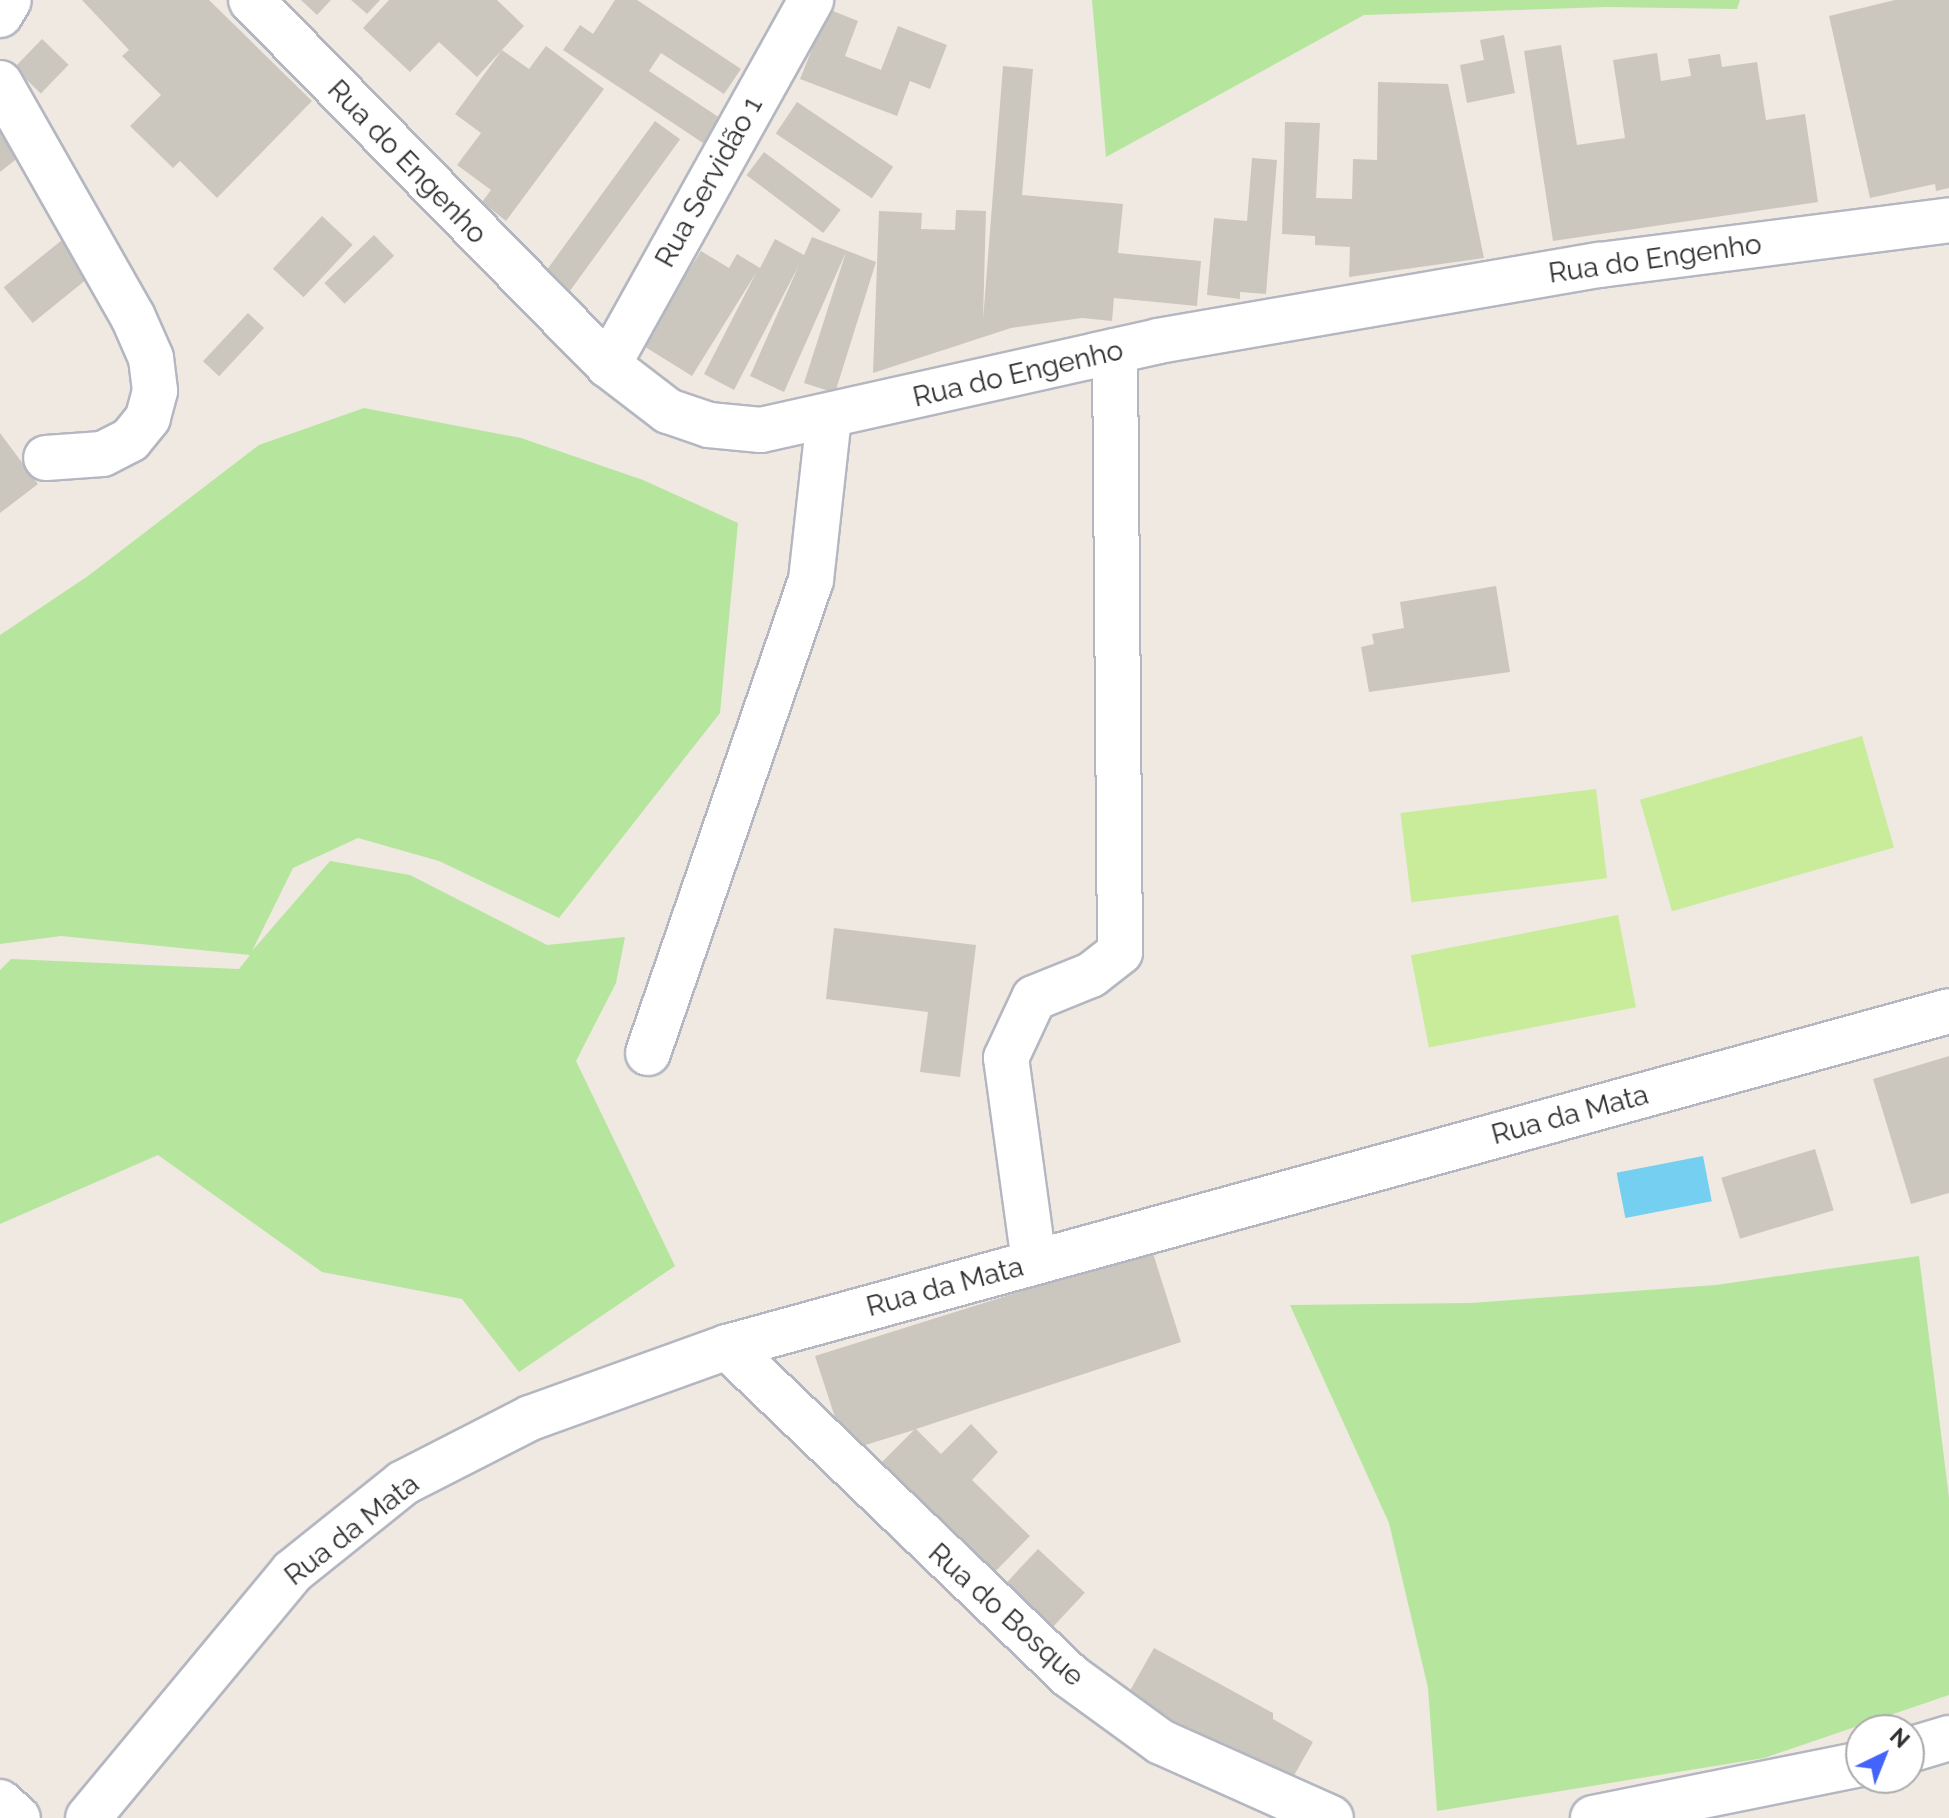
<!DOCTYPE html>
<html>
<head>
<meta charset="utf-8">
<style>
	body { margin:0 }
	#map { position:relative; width:1949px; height:1818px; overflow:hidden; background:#efe9e1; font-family:Raleway,sans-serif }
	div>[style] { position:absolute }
	.green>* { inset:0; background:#b6e59e }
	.pitch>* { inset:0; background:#c9ec9a; transform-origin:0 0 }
	.water>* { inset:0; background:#75cff0; transform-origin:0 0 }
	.building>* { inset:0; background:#cbc7bf; transform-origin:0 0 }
	.roads { filter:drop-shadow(2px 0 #b4b7c1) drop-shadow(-2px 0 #b4b7c1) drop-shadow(0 2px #b4b7c1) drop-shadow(0 -2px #b4b7c1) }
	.minor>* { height:44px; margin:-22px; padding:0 22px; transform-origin:22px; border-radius:22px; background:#fff }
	span { translate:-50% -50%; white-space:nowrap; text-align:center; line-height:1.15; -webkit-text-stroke:6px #fff; paint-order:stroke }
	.street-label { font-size:28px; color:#2e2e2e }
	.north { position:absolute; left:1845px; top:1714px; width:80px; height:80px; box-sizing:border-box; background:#fff; border:2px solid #ababab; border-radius:50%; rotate:43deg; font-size:22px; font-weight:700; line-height:32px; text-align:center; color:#2e2e2e }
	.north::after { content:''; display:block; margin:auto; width:28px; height:36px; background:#4264fb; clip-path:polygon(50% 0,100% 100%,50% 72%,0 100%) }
</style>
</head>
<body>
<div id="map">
	<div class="green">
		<div style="clip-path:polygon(1092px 0,1740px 0,1737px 9px,1607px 7px,1364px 15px,1106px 157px)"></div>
		<div style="clip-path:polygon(364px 408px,521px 438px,643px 480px,738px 523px,720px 713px,559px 918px,439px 861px,358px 838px,293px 868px,252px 951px,330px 861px,410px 875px,547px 945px,625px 937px,616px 983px,576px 1061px,675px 1266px,519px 1372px,462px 1299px,322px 1272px,158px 1155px,0 1224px,0 970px,11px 959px,239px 969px,250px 955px,61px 936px,0 944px,0 635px,88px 576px,259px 445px)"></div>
		<div style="clip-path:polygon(1919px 1256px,1949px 1498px,1949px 1695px,1764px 1758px,1437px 1811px,1428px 1688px,1389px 1523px,1290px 1305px,1471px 1303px,1716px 1285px)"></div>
	</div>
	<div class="pitch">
		<div style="left:1862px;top:736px;width:116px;height:231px;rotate:74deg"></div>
		<div style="left:1596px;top:789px;width:90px;height:197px;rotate:83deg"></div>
		<div style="left:1618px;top:915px;width:94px;height:211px;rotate:79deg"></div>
	</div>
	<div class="water">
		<div style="left:1703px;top:1156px;width:46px;height:88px;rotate:79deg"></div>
	</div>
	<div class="building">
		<div style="clip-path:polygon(82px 0,209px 0,312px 101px,217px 198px,180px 161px,173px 168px,130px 126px,161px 95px,122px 56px,129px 50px)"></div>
		<div style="clip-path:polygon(301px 0,331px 0,317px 15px)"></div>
		<div style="clip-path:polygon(351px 0,380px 0,367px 14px)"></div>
		<div style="clip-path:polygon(389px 0,497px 0,524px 26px,477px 77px,439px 42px,410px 72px,363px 28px)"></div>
		<div style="clip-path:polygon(615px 0,637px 0,741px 69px,724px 94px,661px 53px,649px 71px,723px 120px,706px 145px,563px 50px,580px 25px,593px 34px)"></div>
		<div style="clip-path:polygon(1895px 0,1949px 0,1949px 188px,1936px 191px,1935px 184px,1870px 198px,1829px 16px)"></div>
		<div style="clip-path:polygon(828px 9px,858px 21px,845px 56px,881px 70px,898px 26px,947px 45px,930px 89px,910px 81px,897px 116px,800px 79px)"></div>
		<div style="clip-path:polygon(1504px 35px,1515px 93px,1467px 103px,1460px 65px,1484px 60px,1480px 40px)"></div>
		<div style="left:42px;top:39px;width:37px;height:40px;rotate:44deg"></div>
		<div style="clip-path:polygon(1561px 45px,1577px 145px,1625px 138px,1613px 60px,1657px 53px,1661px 81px,1691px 76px,1688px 59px,1720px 54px,1722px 67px,1757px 62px,1766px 120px,1805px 114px,1818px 202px,1553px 241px,1524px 51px)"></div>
		<div style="clip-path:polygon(546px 46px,604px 89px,506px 221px,482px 202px,491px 190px,457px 165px,481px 133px,455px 114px,502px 50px,529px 69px)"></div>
		<div style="clip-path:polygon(1003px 66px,1033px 69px,1022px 195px,1123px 204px,1118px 253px,1201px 261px,1197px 306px,1114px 298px,1112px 321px,1082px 318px,1011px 328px,873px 373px,879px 211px,922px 213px,921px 229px,955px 230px,956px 210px,986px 211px,983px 320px)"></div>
		<div style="clip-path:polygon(1378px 82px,1448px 84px,1484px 258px,1349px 277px,1350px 247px,1315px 245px,1315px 236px,1282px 234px,1285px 122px,1320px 123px,1316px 198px,1352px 199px,1353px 159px,1377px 160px)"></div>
		<div style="left:797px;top:102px;width:116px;height:38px;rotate:34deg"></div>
		<div style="clip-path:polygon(0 112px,29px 149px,0 172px)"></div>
		<div style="left:655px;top:121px;width:31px;height:189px;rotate:36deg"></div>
		<div style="left:764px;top:152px;width:96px;height:29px;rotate:37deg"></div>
		<div style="clip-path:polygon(1252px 158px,1277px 160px,1266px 294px,1240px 292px,1240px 299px,1207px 295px,1214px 218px,1247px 221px)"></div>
		<div style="left:322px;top:216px;width:42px;height:72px;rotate:43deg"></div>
		<div style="left:374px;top:235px;width:29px;height:69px;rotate:46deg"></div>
		<div style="clip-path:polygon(812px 237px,876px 262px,835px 393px,804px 383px,846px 252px,784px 392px,750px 376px,799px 265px,734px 390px,704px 374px,756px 273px,692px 376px,642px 345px,701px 251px,729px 268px,737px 254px,760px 268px,775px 239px,804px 255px)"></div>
		<div style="left:62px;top:240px;width:46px;height:75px;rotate:51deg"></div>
		<div style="left:248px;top:313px;width:22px;height:66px;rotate:43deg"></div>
		<div style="clip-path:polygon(0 433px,38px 484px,0 513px)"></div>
		<div style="clip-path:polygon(1496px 586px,1510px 672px,1369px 692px,1361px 647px,1374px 644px,1372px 634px,1404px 628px,1400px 602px)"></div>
		<div style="clip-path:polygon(834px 928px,976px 945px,960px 1077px,920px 1072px,928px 1012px,826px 999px)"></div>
		<div style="clip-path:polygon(1949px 1056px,1949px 1193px,1911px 1204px,1873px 1079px)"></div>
		<div style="left:1815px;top:1149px;width:64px;height:98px;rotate:73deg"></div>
		<div style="clip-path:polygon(1152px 1250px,1181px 1342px,916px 1429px,941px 1454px,971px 1424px,998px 1452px,972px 1480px,1030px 1536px,985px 1582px,873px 1471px,914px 1430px,846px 1451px,815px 1356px)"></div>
		<div style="left:1038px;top:1549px;width:64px;height:54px;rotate:43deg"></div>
		<div style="clip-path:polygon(1154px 1648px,1273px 1713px,1273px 1719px,1313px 1742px,1288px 1786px,1127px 1696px)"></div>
	</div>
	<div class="roads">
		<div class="minor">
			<div style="left:251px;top:0;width:511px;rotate:45.63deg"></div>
			<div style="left:608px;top:365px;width:76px;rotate:37.5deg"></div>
			<div style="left:668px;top:411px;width:43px;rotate:18.9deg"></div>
			<div style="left:709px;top:425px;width:52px;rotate:5.5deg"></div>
			<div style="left:761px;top:430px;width:407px;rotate:-12.6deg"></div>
			<div style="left:1158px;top:341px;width:448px;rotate:-9.8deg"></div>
			<div style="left:1600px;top:265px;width:352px;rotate:-7.3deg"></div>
			<div style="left:0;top:15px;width:17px;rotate:-59deg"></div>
			<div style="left:0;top:83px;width:269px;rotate:60.4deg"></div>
			<div style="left:133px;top:317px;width:45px;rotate:66.3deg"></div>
			<div style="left:151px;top:358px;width:33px;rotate:83deg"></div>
			<div style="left:155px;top:391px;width:28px;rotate:105deg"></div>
			<div style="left:148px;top:418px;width:28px;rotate:129deg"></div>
			<div style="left:130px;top:440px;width:31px;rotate:153deg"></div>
			<div style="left:102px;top:454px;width:56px;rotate:175.9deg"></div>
			<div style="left:608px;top:365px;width:418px;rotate:-60.9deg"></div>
			<div style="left:648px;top:1053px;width:500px;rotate:-70.99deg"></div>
			<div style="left:811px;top:580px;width:163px;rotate:-83.7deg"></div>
			<div style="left:1034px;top:1262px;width:206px;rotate:-97.8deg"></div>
			<div style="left:1006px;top:1058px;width:66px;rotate:-65deg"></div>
			<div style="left:1034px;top:998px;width:61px;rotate:-22deg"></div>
			<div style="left:1091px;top:975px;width:37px;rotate:-38deg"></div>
			<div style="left:1120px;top:952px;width:601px;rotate:-90.48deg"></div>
			<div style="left:727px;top:1347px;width:475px;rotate:43.8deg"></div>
			<div style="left:1070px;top:1676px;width:112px;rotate:36deg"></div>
			<div style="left:1161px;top:1742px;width:186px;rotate:24.1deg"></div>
			<div style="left:1909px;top:1750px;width:42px;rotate:-16.7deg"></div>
			<div style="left:0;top:1802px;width:24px;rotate:42deg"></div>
			<div style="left:88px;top:1818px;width:320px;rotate:-50.3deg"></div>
			<div style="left:292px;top:1572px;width:142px;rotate:-38.7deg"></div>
			<div style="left:403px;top:1483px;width:143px;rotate:-27.1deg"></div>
			<div style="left:530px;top:1418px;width:209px;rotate:-19.8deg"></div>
			<div style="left:727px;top:1347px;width:1267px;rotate:-15.37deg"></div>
			<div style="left:1593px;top:1818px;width:273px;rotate:-11.4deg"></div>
		</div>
	</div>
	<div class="street-label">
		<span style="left:407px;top:162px;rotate:46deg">Rua do Engenho</span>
		<span style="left:709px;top:182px;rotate:-61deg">Rua Servidão 1</span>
		<span style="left:1655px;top:259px;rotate:-8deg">Rua do Engenho</span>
		<span style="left:1018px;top:374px;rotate:-13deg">Rua do Engenho</span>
		<span style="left:1570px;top:1115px;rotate:-15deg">Rua da Mata</span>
		<span style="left:945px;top:1287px;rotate:-15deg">Rua da Mata</span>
		<span style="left:352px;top:1530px;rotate:-38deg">Rua da Mata</span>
		<span style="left:1006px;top:1615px;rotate:42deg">Rua do Bosque</span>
	</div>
	<div class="north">N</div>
</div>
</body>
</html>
